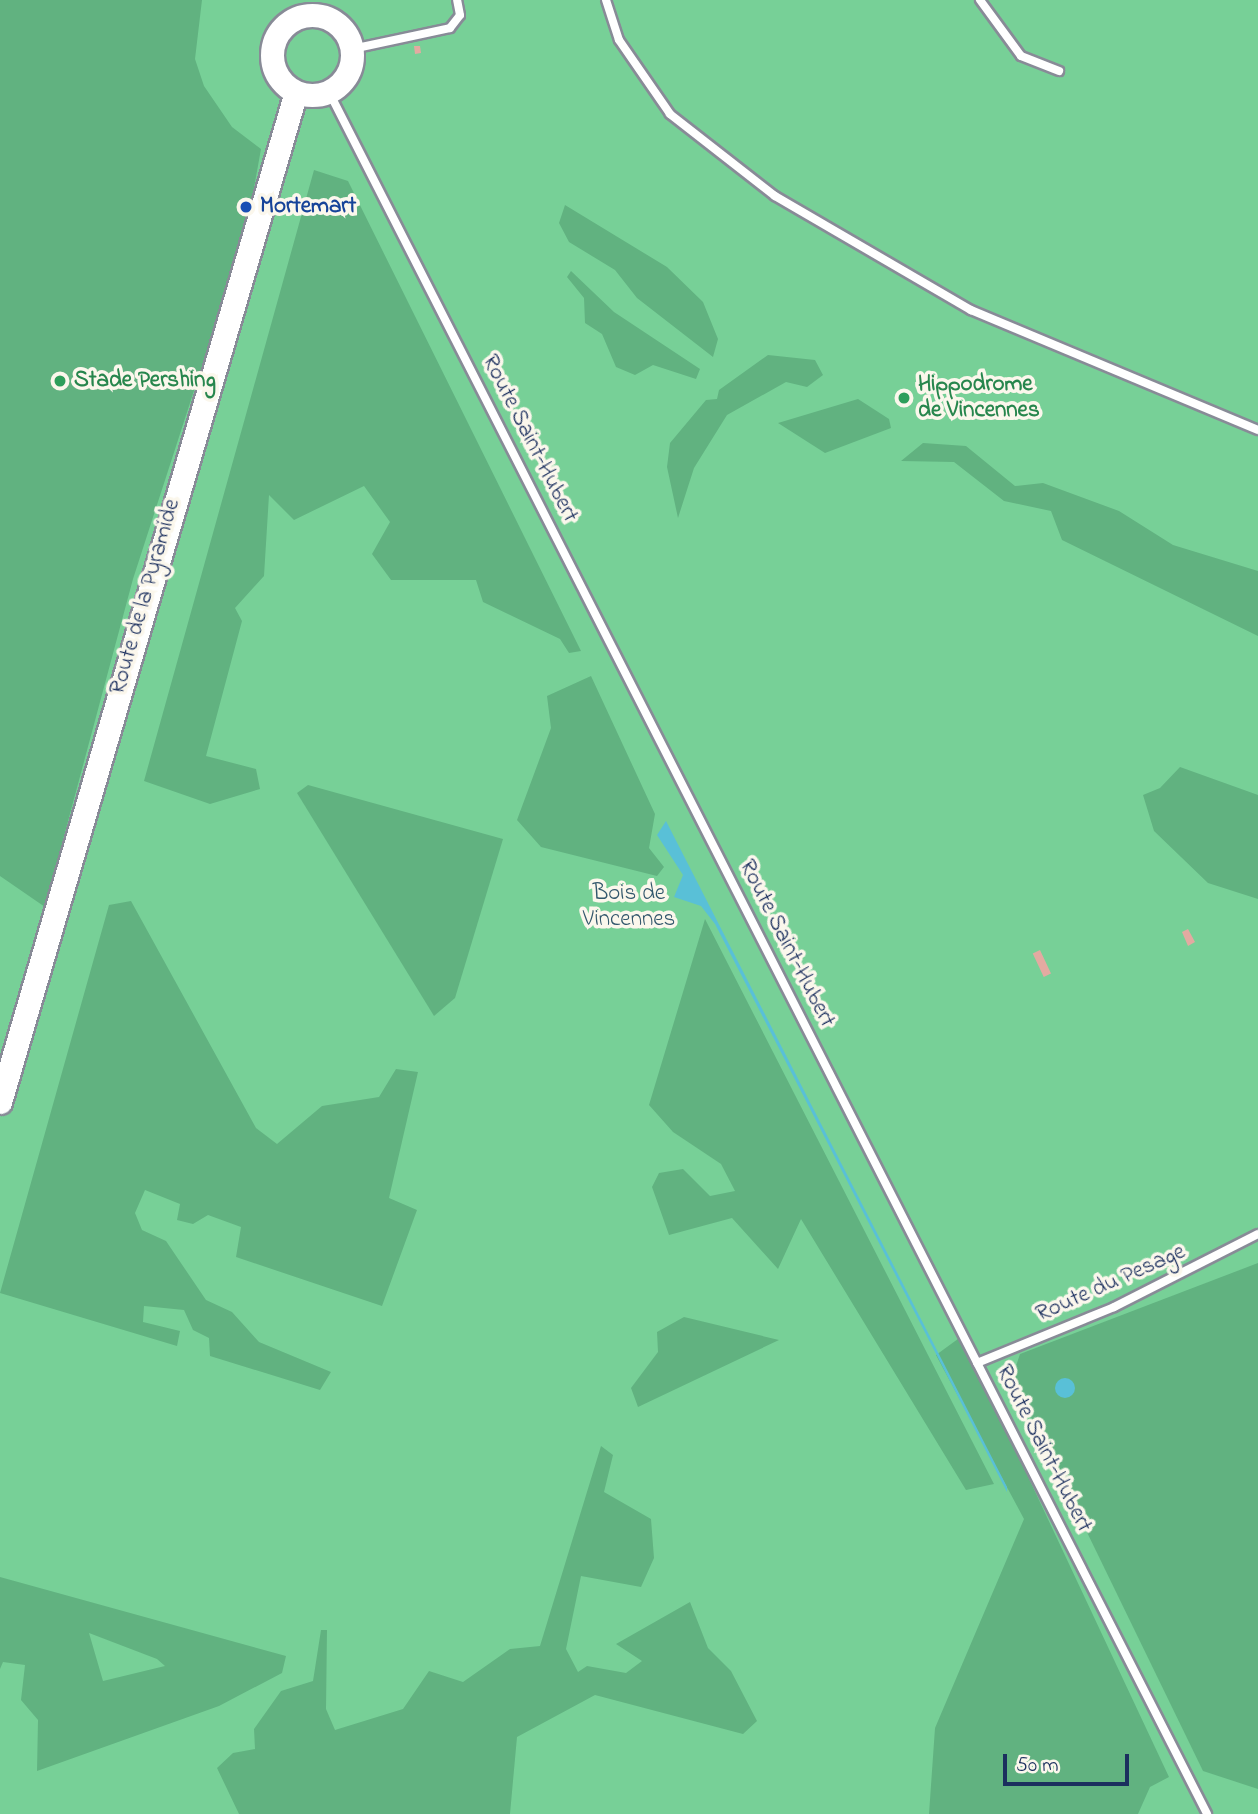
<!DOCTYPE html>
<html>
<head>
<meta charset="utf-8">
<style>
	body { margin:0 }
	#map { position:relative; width:1258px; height:1814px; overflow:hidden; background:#f6e7d0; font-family:"Indie Flower",sans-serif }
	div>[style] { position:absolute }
	.green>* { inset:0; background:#77d097; transform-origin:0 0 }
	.forest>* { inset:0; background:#61b280 }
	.water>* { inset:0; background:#59c0d7 }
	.round { border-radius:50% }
	.building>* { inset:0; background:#e3aaa1; transform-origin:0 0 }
	.roads { filter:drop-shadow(2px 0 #888b97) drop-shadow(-2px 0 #888b97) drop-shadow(0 2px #888b97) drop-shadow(0 -2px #888b97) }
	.lane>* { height:8px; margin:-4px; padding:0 4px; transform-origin:4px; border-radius:4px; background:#fff }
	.secondary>* { height:23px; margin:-11.5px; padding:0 11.5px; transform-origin:11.5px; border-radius:11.5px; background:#fff }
	.secondary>.ring { margin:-11.5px; padding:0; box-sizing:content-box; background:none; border:23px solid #fff; border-radius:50% }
	.dots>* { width:19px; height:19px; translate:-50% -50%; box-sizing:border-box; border:4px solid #fbf7ec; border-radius:50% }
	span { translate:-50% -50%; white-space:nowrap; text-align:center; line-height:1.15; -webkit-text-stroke:7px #fbf7ec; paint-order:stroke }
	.transit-label { font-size:23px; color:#164399; font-weight:700 }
	.left { translate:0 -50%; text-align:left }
	.leisure-label { font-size:23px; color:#27864d; font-weight:700 }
	.street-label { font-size:23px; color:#1b2f5e }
	.park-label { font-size:23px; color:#32576c }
	.scale { position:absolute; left:1003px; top:1754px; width:126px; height:32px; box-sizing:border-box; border:4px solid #1b2f5e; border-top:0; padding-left:9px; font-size:21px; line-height:24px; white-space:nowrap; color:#1b2f5e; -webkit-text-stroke:5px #fbf7ec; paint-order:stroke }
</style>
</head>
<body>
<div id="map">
	<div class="green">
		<div style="left:0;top:0;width:1258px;height:1814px"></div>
	</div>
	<div class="forest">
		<div style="clip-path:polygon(0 0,202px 0,195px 59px,204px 86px,232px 127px,261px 149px,247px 227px,133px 579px,45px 907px,0 876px)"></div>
		<div style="clip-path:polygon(314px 170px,348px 181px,581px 651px,569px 653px,560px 639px,483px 602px,476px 580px,391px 580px,372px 554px,390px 522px,364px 486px,294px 520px,269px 495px,264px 576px,235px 608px,242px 621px,206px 756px,256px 769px,260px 789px,210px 804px,144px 781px)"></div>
		<div style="clip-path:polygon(565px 205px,667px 267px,703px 302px,718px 339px,713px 357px,637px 298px,615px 270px,569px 242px,559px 223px)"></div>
		<div style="clip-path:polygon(571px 271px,614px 312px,700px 369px,696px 379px,653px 365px,635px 375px,616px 367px,602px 334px,585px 323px,584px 298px,567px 277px)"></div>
		<div style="clip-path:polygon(768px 355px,815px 360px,823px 375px,807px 387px,786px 382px,727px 415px,694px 468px,678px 518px,667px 467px,670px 443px,706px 400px,717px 399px,719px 390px)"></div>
		<div style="clip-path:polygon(858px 399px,889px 419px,891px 428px,825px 453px,778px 423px)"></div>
		<div style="clip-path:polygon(923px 443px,966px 446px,1015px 486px,1043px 483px,1119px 511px,1173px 545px,1258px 571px,1258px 636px,1062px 540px,1051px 511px,1004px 501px,954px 462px,901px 461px)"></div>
		<div style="clip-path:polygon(591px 676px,655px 814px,649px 848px,664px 867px,657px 876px,541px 847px,517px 820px,551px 728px,547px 696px)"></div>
		<div style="clip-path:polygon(1180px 767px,1258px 795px,1258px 899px,1208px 883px,1154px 831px,1143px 795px,1160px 788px)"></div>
		<div style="clip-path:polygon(308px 785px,503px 839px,455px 998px,434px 1016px,297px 793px)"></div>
		<div style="clip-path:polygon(131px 901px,256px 1128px,277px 1144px,322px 1106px,379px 1097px,396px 1069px,418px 1072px,389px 1198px,417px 1210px,382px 1306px,236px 1257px,241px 1227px,208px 1215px,193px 1224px,177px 1220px,180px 1204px,145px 1190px,135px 1213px,142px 1230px,166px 1241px,206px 1300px,232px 1312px,259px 1342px,331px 1372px,320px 1390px,210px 1356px,209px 1338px,193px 1330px,184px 1310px,144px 1306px,143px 1322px,180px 1331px,177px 1346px,0 1293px,109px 905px)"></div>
		<div style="clip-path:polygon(705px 919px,994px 1484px,966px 1490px,801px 1219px,778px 1269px,732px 1218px,669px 1235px,652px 1187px,659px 1173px,683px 1169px,710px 1196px,735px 1191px,721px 1164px,673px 1132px,649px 1105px)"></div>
		<div style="clip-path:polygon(1258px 1263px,1258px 1789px,1203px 1771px,1012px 1378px,1020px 1354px)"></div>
		<div style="clip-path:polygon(684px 1317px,779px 1340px,638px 1407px,631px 1388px,658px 1352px,657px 1332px)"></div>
		<div style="clip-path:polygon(962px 1336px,1169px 1777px,1150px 1787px,1138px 1814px,929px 1814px,935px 1728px,1024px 1519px,936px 1355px)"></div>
		<div style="clip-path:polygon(601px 1446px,613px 1455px,604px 1492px,651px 1519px,654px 1558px,641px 1587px,581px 1576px,566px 1649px,578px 1672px,587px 1666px,626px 1673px,642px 1661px,616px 1644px,690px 1602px,708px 1648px,731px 1671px,757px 1721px,743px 1734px,595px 1695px,517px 1737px,510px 1814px,239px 1814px,217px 1768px,233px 1753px,255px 1749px,254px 1729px,281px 1691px,313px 1681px,321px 1630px,327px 1630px,326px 1709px,335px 1730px,403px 1709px,429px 1671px,463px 1682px,510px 1649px,540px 1646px)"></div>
		<div style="clip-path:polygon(evenodd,0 1577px,286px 1656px,282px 1673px,219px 1706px,37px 1771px,38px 1720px,21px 1700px,25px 1665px,3px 1662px,0 1669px,0 1577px,89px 1633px,157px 1659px,165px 1666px,103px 1681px,89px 1633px)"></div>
	</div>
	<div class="water">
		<div style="clip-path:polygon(666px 821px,1007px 1487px,1007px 1492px,715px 924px,701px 906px,674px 897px,683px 875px,657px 835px)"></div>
		<div class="round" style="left:1055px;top:1378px;width:20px;height:20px"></div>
	</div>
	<div class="building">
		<div style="clip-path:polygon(414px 46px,420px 46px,421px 53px,415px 54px)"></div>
		<div style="clip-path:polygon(1188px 929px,1195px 942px,1188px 946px,1182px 932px)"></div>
		<div style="left:1040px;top:950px;width:26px;height:8px;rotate:65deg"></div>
	</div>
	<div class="roads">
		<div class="lane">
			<div style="left:606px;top:0;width:42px;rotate:72deg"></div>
			<div style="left:619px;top:40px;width:90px;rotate:55.4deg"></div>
			<div style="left:670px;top:114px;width:133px;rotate:38deg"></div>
			<div style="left:775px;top:196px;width:227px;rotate:30.2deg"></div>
			<div style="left:971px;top:310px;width:311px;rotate:22.7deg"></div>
			<div style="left:980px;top:0;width:69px;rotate:53.8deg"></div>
			<div style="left:1021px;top:56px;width:41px;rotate:21.5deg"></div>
			<div style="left:352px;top:49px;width:100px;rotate:-12.1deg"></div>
			<div style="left:450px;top:28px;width:16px;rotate:-52deg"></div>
			<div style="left:460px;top:15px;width:15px;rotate:-101deg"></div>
			<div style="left:329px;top:92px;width:1933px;rotate:62.98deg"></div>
			<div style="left:977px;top:1363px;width:148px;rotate:-22.2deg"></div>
			<div style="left:1114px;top:1307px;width:161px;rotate:-26.9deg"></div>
		</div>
		<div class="secondary">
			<div class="ring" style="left:272px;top:15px;width:57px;height:57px"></div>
			<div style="left:0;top:1102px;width:1052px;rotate:-73.67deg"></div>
		</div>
	</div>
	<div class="dots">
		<div style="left:246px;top:207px;background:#1a4fb4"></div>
		<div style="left:60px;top:381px;background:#2e9e5b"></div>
		<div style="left:904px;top:398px;background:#2e9e5b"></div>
	</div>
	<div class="transit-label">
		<span class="left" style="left:260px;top:207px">Mortemart</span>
	</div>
	<div class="leisure-label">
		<span class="left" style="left:74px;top:381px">Stade Pershing</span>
		<span class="left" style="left:918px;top:398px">Hippodrome<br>de Vincennes</span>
	</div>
	<div class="street-label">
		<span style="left:529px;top:439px;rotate:63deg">Route Saint-Hubert</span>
		<span style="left:146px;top:597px;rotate:-74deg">Route de la Pyramide</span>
		<span style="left:786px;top:944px;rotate:63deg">Route Saint-Hubert</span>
		<span style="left:1111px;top:1284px;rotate:-24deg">Route du Pesage</span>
		<span style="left:1043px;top:1449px;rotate:63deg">Route Saint-Hubert</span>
	</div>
	<div class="park-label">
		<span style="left:629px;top:907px">Bois de<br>Vincennes</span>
	</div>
	<div class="scale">50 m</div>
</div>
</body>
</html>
